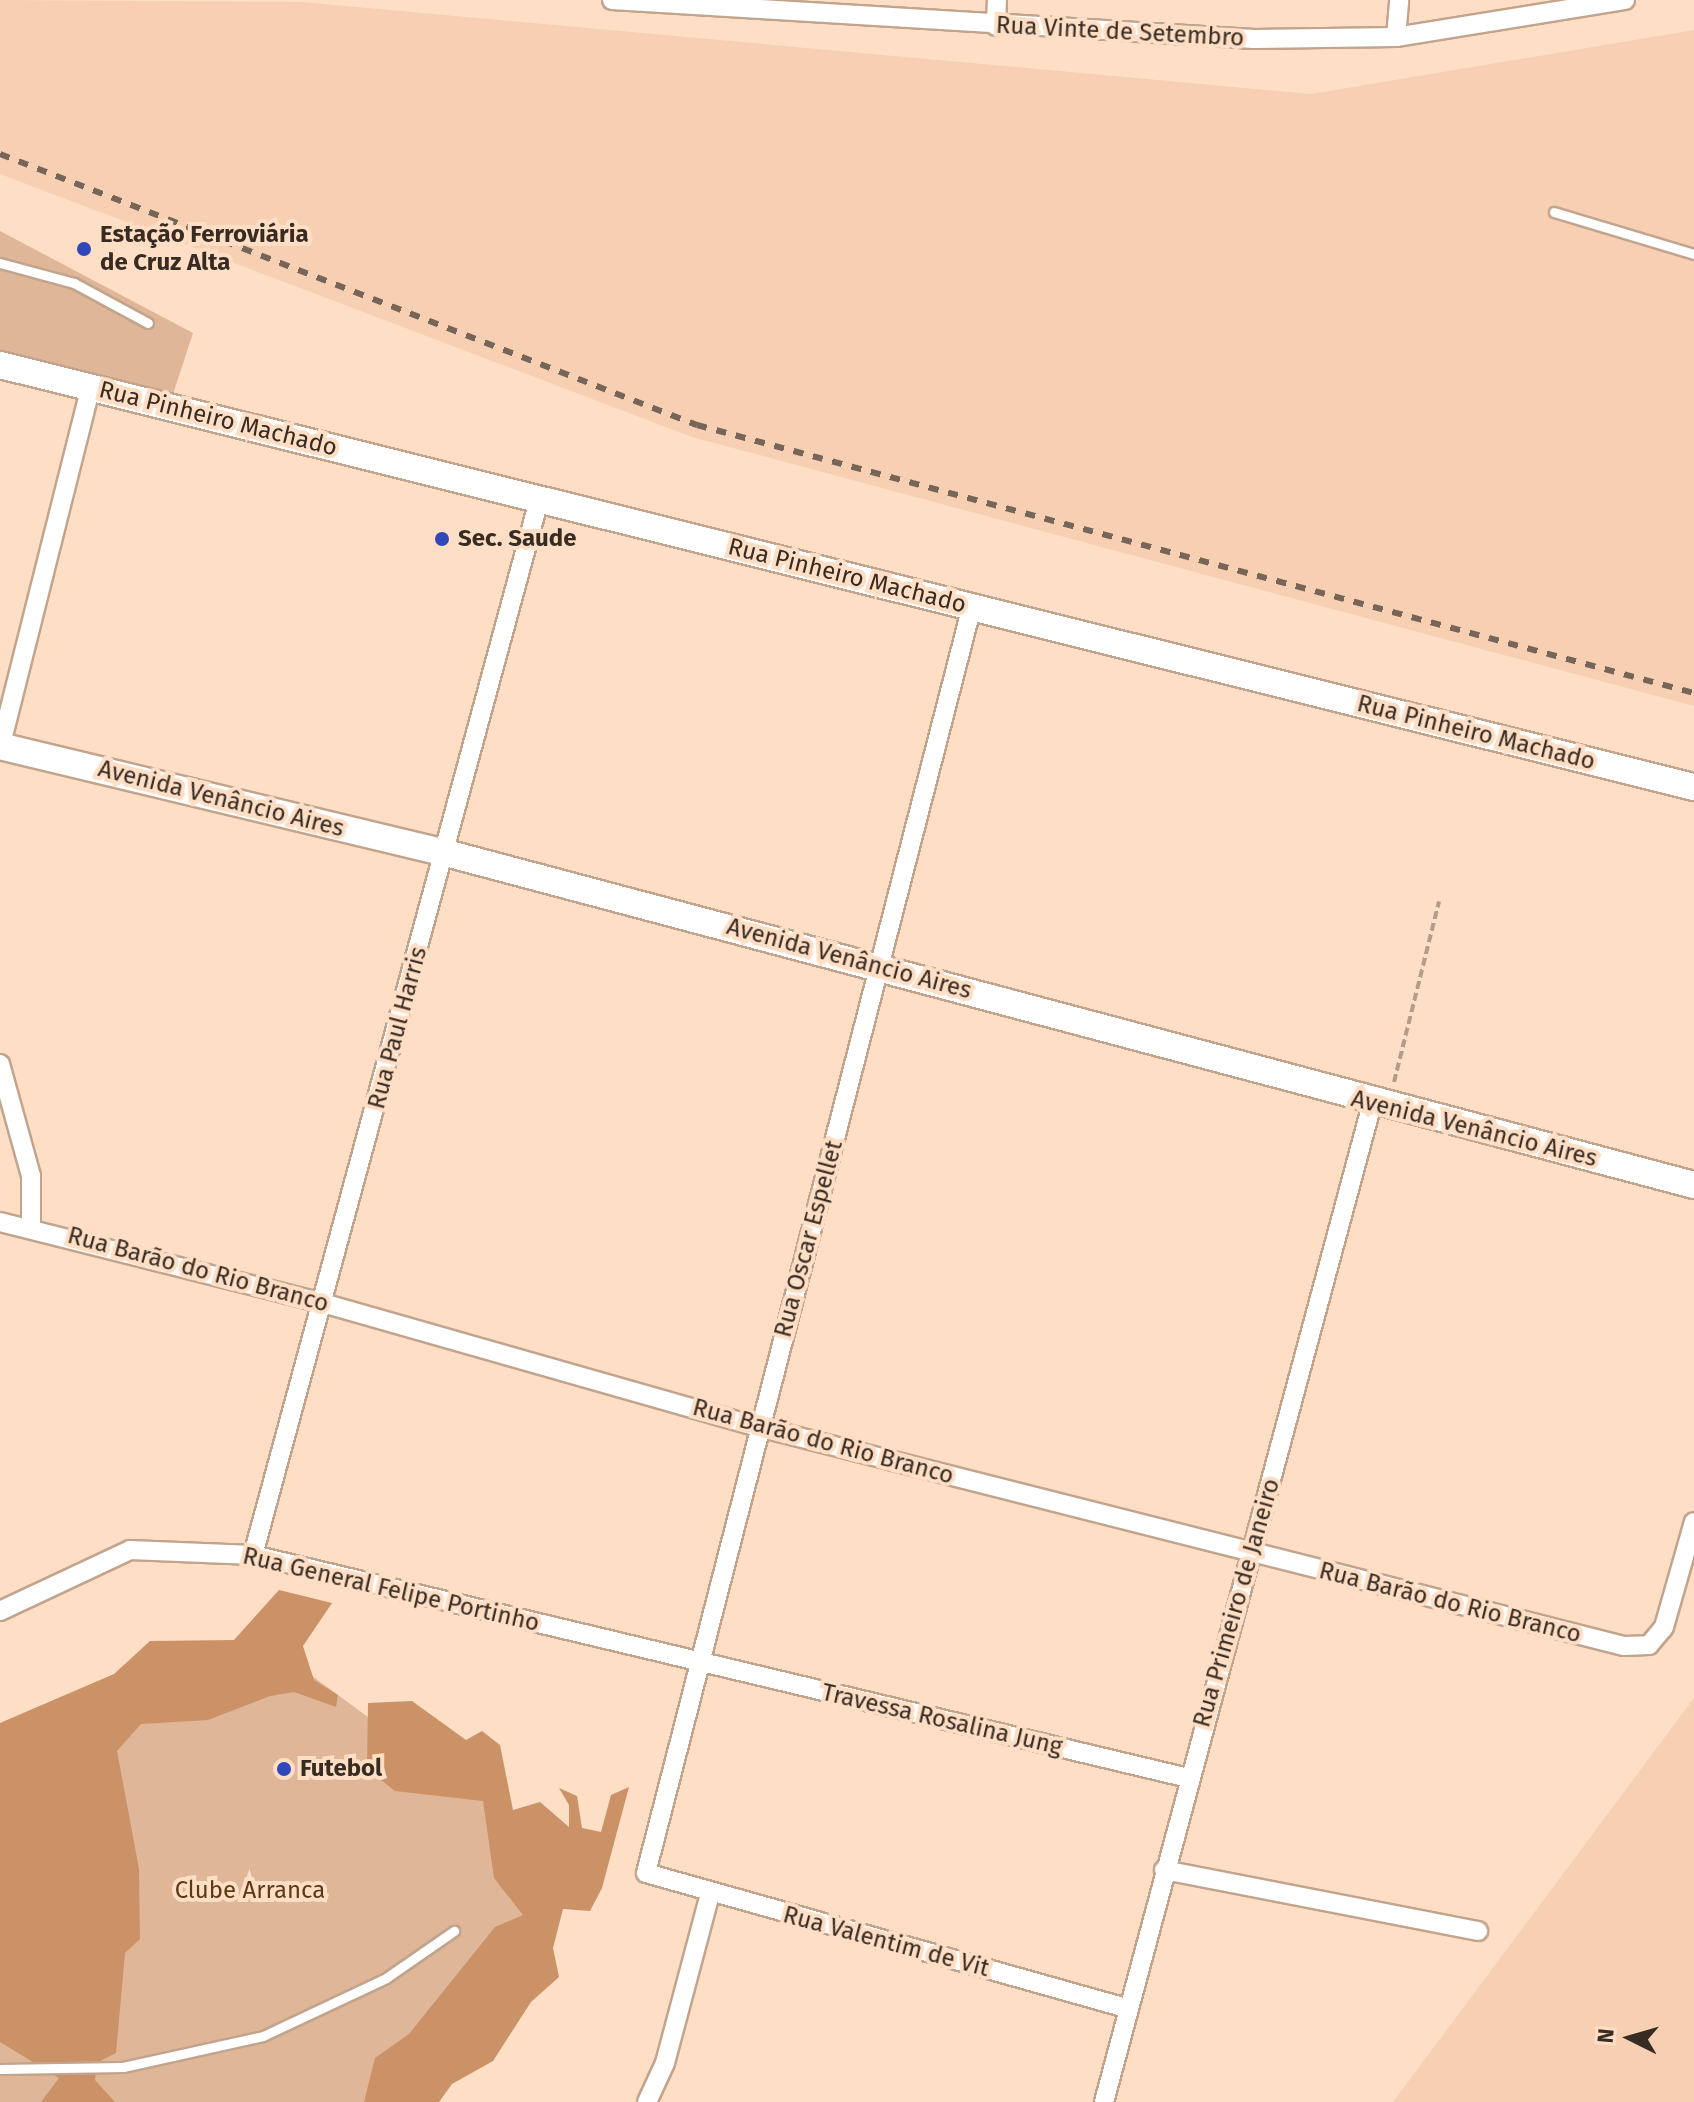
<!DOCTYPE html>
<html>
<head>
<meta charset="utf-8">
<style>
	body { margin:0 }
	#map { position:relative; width:1694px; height:2102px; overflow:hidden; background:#fedec5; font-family:"Fira Sans",sans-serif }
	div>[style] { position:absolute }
	.built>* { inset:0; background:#f7d0b3 }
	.green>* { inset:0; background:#dfb698 }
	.forest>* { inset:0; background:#ca9266 }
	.path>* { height:4px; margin-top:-2px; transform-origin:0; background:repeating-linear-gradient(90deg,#b49c89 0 8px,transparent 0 12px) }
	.roads { filter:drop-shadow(2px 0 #c2a48d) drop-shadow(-2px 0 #c2a48d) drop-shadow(0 2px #c2a48d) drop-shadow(0 -2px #c2a48d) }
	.lane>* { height:9px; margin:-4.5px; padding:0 4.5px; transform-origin:4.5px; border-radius:4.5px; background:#fff }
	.street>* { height:18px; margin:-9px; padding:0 9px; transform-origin:9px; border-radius:9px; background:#fff }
	.secondary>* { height:26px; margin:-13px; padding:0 13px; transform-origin:13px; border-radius:13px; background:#fff }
	.rail>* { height:6px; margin-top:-3px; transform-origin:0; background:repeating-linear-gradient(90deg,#776557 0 10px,transparent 0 20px) }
	.dots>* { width:22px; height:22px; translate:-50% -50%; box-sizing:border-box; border:4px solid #fedec5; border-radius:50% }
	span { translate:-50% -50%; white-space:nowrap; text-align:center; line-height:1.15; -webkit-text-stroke:8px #fedec5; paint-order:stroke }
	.street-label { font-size:24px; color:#372b22 }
	.poi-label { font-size:24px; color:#372b22; font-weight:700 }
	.left { translate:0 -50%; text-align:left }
	.park-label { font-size:24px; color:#5d3716 }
	.north { position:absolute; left:1590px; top:1998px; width:80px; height:80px; -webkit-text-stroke:6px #fedec5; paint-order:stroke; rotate:275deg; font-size:22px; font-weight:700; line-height:32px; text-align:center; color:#372b22 }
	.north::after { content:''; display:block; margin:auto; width:28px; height:36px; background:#372b22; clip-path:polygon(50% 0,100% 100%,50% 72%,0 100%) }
</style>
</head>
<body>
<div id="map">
	<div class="built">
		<div style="clip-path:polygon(0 0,302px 2px,1311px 94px,1694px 30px,1694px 706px,692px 437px,0 174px)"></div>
		<div style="clip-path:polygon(1694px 1698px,1694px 2102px,1393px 2102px)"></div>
	</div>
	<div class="green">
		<div style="clip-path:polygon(0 231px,193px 333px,172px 397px,0 351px)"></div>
		<div style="clip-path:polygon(278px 1651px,574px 1868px,407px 2102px,0 2102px,0 1928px,17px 1782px)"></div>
	</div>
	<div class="forest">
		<div style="clip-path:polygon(279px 1590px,332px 1603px,303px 1646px,314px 1680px,338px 1695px,336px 1707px,294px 1692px,270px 1696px,208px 1720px,141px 1724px,117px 1751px,139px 1869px,140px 1939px,125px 1953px,116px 2053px,98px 2062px,95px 2080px,115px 2102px,41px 2102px,59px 2078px,0 2042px,0 1723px,114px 1674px,150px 1641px,234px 1640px)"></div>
		<div style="clip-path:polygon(412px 1701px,466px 1740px,482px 1731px,500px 1745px,513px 1810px,540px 1802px,569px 1827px,569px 1805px,559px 1788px,577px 1796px,582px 1828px,601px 1832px,611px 1795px,629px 1787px,602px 1888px,590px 1911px,563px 1909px,553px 1948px,559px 1977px,531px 2002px,493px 2061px,452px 2084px,439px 2102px,364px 2102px,375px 2058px,409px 2034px,495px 1927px,523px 1915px,494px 1878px,483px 1801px,395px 1791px,367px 1769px,368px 1703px)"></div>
	</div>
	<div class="path">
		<div style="left:1394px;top:1082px;width:186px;rotate:-76deg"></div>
	</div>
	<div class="roads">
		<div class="lane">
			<div style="left:1554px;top:212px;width:146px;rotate:16.7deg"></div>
			<div style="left:0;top:263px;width:77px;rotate:15.1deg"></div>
			<div style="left:74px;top:283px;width:84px;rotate:28.4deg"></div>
			<div style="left:0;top:2069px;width:123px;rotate:-0.9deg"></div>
			<div style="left:123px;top:2067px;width:143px;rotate:-12.5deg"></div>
			<div style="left:263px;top:2036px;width:136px;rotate:-25.2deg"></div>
			<div style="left:386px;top:1978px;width:83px;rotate:-34.7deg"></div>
		</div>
		<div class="street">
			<div style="left:612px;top:0;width:643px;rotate:3.48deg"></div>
			<div style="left:1254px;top:39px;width:142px;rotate:-0.8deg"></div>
			<div style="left:1396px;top:37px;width:232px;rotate:-9.2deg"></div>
			<div style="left:996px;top:26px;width:26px;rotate:-88deg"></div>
			<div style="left:1396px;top:37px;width:37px;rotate:-85deg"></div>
			<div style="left:972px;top:606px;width:1308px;rotate:104.43deg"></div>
			<div style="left:646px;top:1873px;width:500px;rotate:15.7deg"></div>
			<div style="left:0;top:748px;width:372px;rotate:-75.9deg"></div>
			<div style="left:0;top:1064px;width:116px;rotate:74.5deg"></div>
			<div style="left:31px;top:1176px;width:51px;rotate:90deg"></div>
			<div style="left:0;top:1222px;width:333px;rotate:14.1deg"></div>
			<div style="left:323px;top:1303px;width:453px;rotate:15.9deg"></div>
			<div style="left:759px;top:1427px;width:892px;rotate:14.21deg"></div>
			<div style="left:1624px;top:1646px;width:25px;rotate:-2deg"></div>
			<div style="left:1649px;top:1645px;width:23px;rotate:-50deg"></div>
			<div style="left:1664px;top:1627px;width:109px;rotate:-74.1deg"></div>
			<div style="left:253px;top:1555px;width:1093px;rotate:-74.83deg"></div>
			<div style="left:0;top:1611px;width:144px;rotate:-25.1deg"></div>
			<div style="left:130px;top:1550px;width:123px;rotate:2.3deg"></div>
			<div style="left:253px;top:1555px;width:961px;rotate:13.41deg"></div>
			<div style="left:1164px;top:1870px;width:320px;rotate:11deg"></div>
			<div style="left:647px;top:2102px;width:43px;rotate:-65.2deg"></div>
			<div style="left:665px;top:2063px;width:175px;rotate:-75.1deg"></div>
			<div style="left:1104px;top:2102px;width:1033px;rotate:-74.97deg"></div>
		</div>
		<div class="secondary">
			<div style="left:0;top:365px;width:1746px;rotate:13.99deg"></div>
			<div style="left:0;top:746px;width:459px;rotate:13.5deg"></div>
			<div style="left:446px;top:853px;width:1291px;rotate:14.9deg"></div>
		</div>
	</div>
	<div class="rail">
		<div style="left:0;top:154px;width:748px;rotate:21.25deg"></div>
		<div style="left:697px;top:425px;width:1032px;rotate:15.05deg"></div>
	</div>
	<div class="dots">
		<div style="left:84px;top:249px;background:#3048b9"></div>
		<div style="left:442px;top:539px;background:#3048b9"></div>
		<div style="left:284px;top:1769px;background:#3048b9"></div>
	</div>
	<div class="street-label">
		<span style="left:1120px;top:32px;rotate:3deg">Rua Vinte de Setembro</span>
		<span style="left:218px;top:419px;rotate:14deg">Rua Pinheiro Machado</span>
		<span style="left:847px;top:576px;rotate:14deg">Rua Pinheiro Machado</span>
		<span style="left:1476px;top:733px;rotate:14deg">Rua Pinheiro Machado</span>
		<span style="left:221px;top:799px;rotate:14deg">Avenida Venâncio Aires</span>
		<span style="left:849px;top:959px;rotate:15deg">Avenida Venâncio Aires</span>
		<span style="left:398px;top:1028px;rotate:-75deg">Rua Paul Harris</span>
		<span style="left:1474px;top:1129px;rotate:14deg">Avenida Venâncio Aires</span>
		<span style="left:809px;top:1239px;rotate:-75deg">Rua Oscar Espellet</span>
		<span style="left:198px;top:1270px;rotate:15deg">Rua Barão do Rio Branco</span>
		<span style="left:823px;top:1442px;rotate:15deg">Rua Barão do Rio Branco</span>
		<span style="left:391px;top:1590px;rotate:13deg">Rua General Felipe Portinho</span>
		<span style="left:1237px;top:1603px;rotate:-74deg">Rua Primeiro de Janeiro</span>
		<span style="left:1450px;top:1603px;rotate:14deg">Rua Barão do Rio Branco</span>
		<span style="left:942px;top:1720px;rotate:13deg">Travessa Rosalina Jung</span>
		<span style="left:886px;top:1942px;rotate:15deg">Rua Valentim de Vit</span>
	</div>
	<div class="poi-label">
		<span class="left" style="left:100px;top:249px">Estação Ferroviária<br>de Cruz Alta</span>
		<span class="left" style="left:458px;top:539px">Sec. Saude</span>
		<span class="left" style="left:300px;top:1769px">Futebol</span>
	</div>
	<div class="park-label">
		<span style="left:250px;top:1891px">Clube Arranca</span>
	</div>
	<div class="north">N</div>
</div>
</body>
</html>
